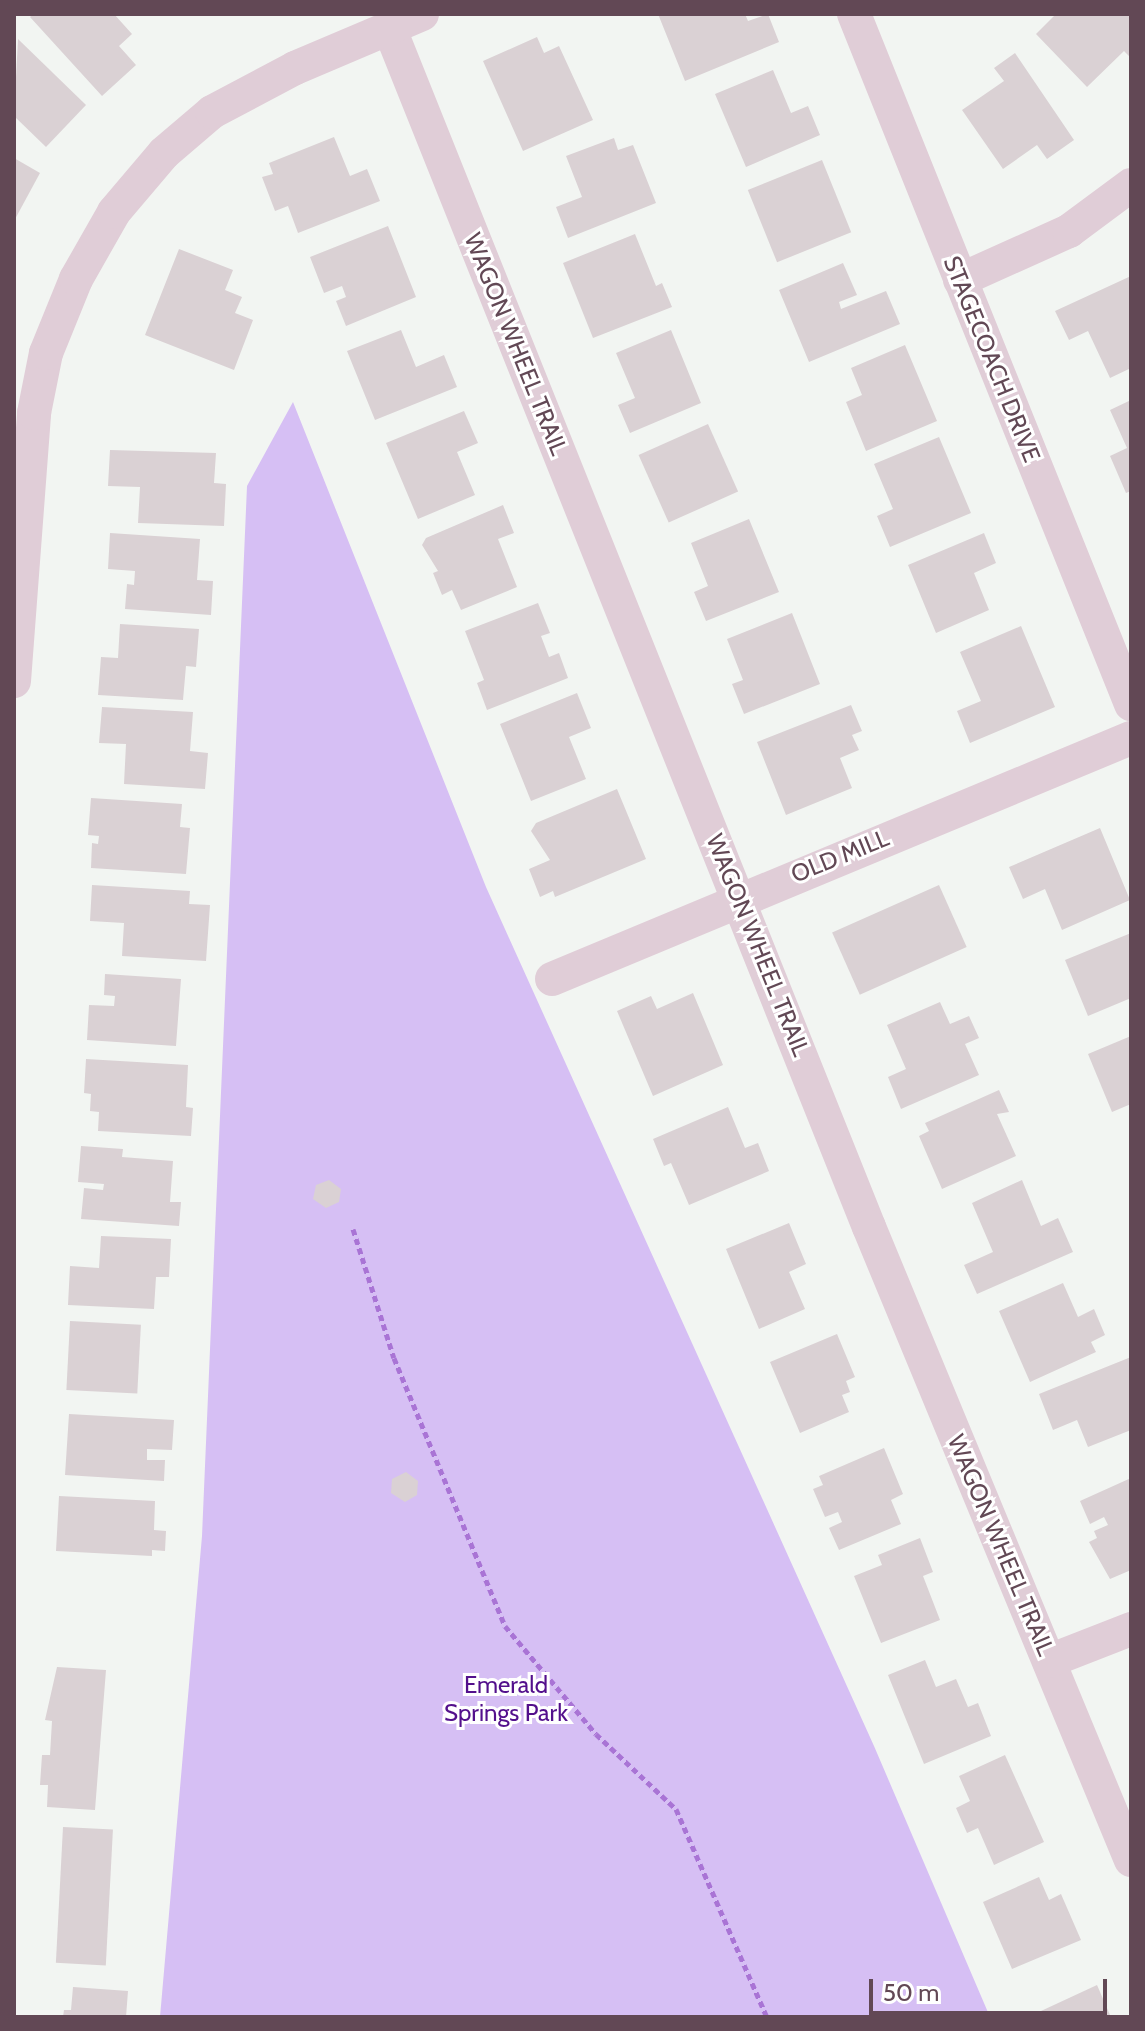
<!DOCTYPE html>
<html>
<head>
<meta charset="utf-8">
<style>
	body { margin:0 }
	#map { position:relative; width:1145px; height:2031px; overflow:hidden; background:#f2f5f2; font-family:Cabin,sans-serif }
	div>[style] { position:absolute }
	.green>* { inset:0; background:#d6bff4 }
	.building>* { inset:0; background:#dad1d4; transform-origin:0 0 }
	.path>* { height:5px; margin-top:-2.5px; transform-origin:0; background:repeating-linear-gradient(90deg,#a974d5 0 6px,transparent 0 10px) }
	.minor>* { height:34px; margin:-17px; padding:0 17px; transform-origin:17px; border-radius:17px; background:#e0cdd7 }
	span { translate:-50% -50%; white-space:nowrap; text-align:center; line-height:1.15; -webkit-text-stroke:6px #fff; paint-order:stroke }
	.street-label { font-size:24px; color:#624855 }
	.park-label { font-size:24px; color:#53108c }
	.frame { position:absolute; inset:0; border:16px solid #624855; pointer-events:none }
	.scale { position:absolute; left:869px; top:1979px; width:238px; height:36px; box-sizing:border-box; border:4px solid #624855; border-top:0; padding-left:10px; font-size:24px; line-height:28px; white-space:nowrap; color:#624855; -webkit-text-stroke:6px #fff; paint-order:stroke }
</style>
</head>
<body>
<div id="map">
	<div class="green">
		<div style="clip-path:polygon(293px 402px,486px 887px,874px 1746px,990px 2017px,160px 2017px,202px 1536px,247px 486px)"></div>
	</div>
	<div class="building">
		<div style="clip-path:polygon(33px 14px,114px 14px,132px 34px,119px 46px,136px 65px,102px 96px,30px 17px)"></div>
		<div style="clip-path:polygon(658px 14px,745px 14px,748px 21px,768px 14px,779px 42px,685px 81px)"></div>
		<div style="clip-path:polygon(1056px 14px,1131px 14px,1131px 58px,1124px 51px,1087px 87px,1036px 34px)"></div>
		<div style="clip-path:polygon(537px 37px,544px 53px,559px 46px,593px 120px,523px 151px,483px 61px)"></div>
		<div style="clip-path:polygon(18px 39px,86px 105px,46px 147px,14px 116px)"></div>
		<div style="clip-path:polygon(1015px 53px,1074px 140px,1047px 159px,1037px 145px,1003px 169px,962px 110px,1004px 81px,994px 68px)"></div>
		<div style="clip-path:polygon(773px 70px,791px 113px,808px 106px,820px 135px,746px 167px,715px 94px)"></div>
		<div style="clip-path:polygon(334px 137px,350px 176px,367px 169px,380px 201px,298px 233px,288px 206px,275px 211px,262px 177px,273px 174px,269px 163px)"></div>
		<div style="clip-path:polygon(614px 138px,618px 150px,633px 145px,656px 203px,568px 238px,556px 207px,582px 197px,566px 156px)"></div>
		<div style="clip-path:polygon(14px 158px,40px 173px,14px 221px)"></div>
		<div style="left:822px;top:160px;width:78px;height:80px;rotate:68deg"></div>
		<div style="clip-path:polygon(388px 226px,416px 297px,346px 326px,336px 301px,346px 297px,342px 286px,324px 293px,310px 257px)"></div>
		<div style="clip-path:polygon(635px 234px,656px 286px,662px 283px,672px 307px,593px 338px,563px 263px)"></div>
		<div style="clip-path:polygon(179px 249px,233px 270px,225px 290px,242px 297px,235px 313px,253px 320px,234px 370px,145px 335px)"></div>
		<div style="clip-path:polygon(843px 263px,857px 295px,839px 302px,841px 309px,886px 291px,900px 324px,809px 362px,779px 290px)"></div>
		<div style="clip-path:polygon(1131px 276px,1131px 368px,1110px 378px,1088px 331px,1069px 340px,1055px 311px)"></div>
		<div style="clip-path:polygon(401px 330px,416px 367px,444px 355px,457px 387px,375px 420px,347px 351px)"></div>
		<div style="clip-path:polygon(671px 330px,701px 403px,630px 433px,618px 405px,635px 398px,616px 353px)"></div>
		<div style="clip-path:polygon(905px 345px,937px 421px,866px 451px,846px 402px,862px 395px,851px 368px)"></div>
		<div style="clip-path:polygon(1131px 400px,1131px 491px,1126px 493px,1110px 456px,1127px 448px,1110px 410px)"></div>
		<div style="clip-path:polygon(464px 411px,478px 443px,457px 452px,475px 495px,418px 519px,386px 443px)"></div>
		<div style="left:708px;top:424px;width:74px;height:76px;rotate:66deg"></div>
		<div style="clip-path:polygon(939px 437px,971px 513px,890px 547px,877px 516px,893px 509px,874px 464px)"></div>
		<div style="clip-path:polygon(110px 450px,216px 453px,214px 483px,226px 484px,224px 526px,138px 523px,140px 487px,108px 486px)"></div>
		<div style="clip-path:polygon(503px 505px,514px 533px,498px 539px,517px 587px,461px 610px,452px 590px,442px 595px,433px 573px,438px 571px,422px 545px,426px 538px)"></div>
		<div style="clip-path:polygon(749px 519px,779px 592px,706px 621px,694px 592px,708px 586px,691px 543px)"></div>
		<div style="clip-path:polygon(110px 533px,200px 539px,197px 580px,213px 581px,211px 615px,125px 609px,127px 584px,134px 585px,135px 571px,108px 569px)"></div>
		<div style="clip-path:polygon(984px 533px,996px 563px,974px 573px,989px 610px,936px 633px,908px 565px)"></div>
		<div style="clip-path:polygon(538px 603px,550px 633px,541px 636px,549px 657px,559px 653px,568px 678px,487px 710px,477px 683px,484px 680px,465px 631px)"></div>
		<div style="clip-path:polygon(792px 613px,820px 684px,744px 714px,732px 684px,743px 680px,727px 639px)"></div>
		<div style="clip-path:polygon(120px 624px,199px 629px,196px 667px,186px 666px,183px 700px,98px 695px,101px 657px,118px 658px)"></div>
		<div style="clip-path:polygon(1021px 626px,1055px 707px,970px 743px,957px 711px,981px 701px,960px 652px)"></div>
		<div style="clip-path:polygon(577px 693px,591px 728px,569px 737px,586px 779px,531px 801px,500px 724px)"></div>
		<div style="clip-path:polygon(851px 705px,862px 731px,852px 735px,859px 750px,840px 758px,852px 788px,786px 815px,757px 742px)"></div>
		<div style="clip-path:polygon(102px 707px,193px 712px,190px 751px,208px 753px,205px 789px,124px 784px,126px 744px,99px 743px)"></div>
		<div style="clip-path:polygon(617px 789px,646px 859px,555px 897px,553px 891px,540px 897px,529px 869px,550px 860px,531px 831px,536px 823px)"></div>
		<div style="clip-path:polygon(91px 798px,182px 804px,180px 827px,190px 828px,186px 874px,91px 868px,92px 843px,98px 844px,99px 836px,88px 835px)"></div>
		<div style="clip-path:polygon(1100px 828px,1130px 900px,1062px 930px,1045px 889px,1023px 899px,1009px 867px)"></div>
		<div style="clip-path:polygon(92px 885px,190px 891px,189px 904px,210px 905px,206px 961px,122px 956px,124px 923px,90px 921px)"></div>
		<div style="left:939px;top:885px;width:68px;height:117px;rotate:66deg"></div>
		<div style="clip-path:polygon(1131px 933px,1131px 998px,1088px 1016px,1065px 960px)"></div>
		<div style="clip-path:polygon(105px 974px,181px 979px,176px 1046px,87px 1040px,89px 1005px,114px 1006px,115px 996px,104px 995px)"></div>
		<div style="clip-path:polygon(693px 993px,723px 1065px,653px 1096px,617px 1011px,651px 996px,657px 1009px)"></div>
		<div style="clip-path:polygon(940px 1002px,950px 1024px,969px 1016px,979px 1038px,965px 1044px,979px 1075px,901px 1109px,888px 1077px,906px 1069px,887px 1025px)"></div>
		<div style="clip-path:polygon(1131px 1036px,1131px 1104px,1112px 1112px,1088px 1054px)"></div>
		<div style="clip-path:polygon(86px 1059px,188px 1065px,186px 1107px,193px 1108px,191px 1136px,98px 1131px,99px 1112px,90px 1111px,91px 1094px,84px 1093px)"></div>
		<div style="clip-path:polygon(999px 1090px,1009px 1112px,997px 1114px,1016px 1156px,942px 1189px,919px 1136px,929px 1131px,925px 1123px)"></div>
		<div style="clip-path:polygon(728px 1107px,745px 1148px,758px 1143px,769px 1171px,689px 1205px,671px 1163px,664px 1166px,653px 1139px)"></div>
		<div style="clip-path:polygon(81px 1146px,123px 1149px,122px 1157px,173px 1161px,170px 1202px,181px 1202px,179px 1226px,81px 1219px,84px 1188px,103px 1190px,104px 1184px,78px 1182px)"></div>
		<div style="clip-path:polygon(329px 1180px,341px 1189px,339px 1202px,326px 1208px,313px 1199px,316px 1185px)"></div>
		<div style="clip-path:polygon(1022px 1180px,1041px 1226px,1058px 1218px,1073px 1252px,977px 1294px,964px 1265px,993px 1252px,972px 1203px)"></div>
		<div style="clip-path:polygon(789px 1223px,806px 1264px,789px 1272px,805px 1309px,759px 1329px,726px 1249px)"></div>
		<div style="clip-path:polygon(101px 1236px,171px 1239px,169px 1277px,156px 1277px,154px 1309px,68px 1305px,70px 1266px,99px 1268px)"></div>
		<div style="clip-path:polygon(1063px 1283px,1078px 1317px,1094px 1309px,1105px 1335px,1091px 1342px,1096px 1352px,1030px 1382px,999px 1311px)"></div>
		<div style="left:70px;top:1321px;width:71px;height:69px;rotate:3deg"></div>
		<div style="clip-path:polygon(837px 1334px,855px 1377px,846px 1381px,850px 1392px,842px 1395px,849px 1412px,800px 1433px,770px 1362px)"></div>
		<div style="clip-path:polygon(1131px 1357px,1131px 1430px,1088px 1447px,1077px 1420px,1053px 1430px,1039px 1394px)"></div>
		<div style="clip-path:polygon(69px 1414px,174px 1420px,172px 1450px,147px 1449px,147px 1460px,165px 1460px,164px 1481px,65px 1475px)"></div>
		<div style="clip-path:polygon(884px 1448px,903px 1494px,891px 1500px,901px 1524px,839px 1550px,829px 1528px,842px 1522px,838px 1512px,825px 1517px,813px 1489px,823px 1485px,819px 1476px)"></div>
		<div style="clip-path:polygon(406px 1472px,418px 1481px,417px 1495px,405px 1502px,391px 1493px,392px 1479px)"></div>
		<div style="clip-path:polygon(1131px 1478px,1131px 1570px,1110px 1579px,1089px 1542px,1097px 1538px,1094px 1531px,1108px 1525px,1104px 1517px,1090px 1524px,1080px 1501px)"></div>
		<div style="clip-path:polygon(59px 1496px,155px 1501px,154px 1530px,166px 1531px,165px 1551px,152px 1550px,152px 1556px,56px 1551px)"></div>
		<div style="clip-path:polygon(920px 1538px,933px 1572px,923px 1576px,940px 1620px,881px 1643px,854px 1576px,882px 1565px,878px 1555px)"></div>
		<div style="clip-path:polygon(925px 1660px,936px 1687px,956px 1679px,968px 1707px,978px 1703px,991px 1736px,924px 1764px,888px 1675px)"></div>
		<div style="clip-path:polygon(57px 1667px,106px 1670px,95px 1810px,47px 1807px,48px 1785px,40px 1785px,42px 1755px,50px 1755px,52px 1721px,45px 1720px)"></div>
		<div style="clip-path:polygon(1005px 1755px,1044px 1842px,994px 1865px,978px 1828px,967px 1833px,956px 1808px,970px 1801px,959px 1776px)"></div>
		<div style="left:63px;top:1827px;width:50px;height:136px;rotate:3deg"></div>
		<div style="clip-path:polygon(1039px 1877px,1049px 1900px,1061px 1894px,1081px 1940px,1012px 1969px,983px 1902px)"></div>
		<div style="clip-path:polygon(1097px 1985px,1110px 2015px,1105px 2017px,1028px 2017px)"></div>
		<div style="clip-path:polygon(73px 1987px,128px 1991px,126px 2017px,63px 2017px,64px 2010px,71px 2010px)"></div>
	</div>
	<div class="path">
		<div style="left:353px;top:1229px;width:135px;rotate:72.4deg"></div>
		<div style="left:394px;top:1358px;width:290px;rotate:67.5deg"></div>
		<div style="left:505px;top:1626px;width:141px;rotate:49.9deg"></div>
		<div style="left:596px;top:1734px;width:110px;rotate:43.2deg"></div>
		<div style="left:676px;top:1809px;width:227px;rotate:66.4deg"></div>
	</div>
	<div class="minor">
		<div style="left:854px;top:14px;width:744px;rotate:68.13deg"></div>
		<div style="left:389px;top:27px;width:1292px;rotate:68.2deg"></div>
		<div style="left:869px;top:1227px;width:685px;rotate:67.52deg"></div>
		<div style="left:960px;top:280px;width:120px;rotate:-24.2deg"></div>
		<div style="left:1069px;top:231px;width:77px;rotate:-36.6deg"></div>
		<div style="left:14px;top:681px;width:269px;rotate:-85.7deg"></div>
		<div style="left:34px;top:413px;width:61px;rotate:-78.7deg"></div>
		<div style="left:46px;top:353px;width:80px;rotate:-67.9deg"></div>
		<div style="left:76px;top:279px;width:77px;rotate:-60.4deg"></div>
		<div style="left:114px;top:212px;width:77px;rotate:-49.7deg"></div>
		<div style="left:164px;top:153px;width:63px;rotate:-40.5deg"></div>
		<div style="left:212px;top:112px;width:94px;rotate:-27.9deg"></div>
		<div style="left:295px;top:68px;width:138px;rotate:-23deg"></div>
		<div style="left:552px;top:979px;width:627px;rotate:-22.6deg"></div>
		<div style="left:1049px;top:1661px;width:88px;rotate:-21.3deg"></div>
	</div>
	<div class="street-label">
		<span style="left:516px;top:344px;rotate:68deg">WAGON WHEEL TRAIL</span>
		<span style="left:992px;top:359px;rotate:68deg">STAGECOACH DRIVE</span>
		<span style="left:840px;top:856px;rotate:-22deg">OLD MILL</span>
		<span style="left:758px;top:945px;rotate:68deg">WAGON WHEEL TRAIL</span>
		<span style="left:1001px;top:1545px;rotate:67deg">WAGON WHEEL TRAIL</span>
	</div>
	<div class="park-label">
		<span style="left:506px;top:1699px">Emerald<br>Springs Park</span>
	</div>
	<div class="frame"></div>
	<div class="scale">50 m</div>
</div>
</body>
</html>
